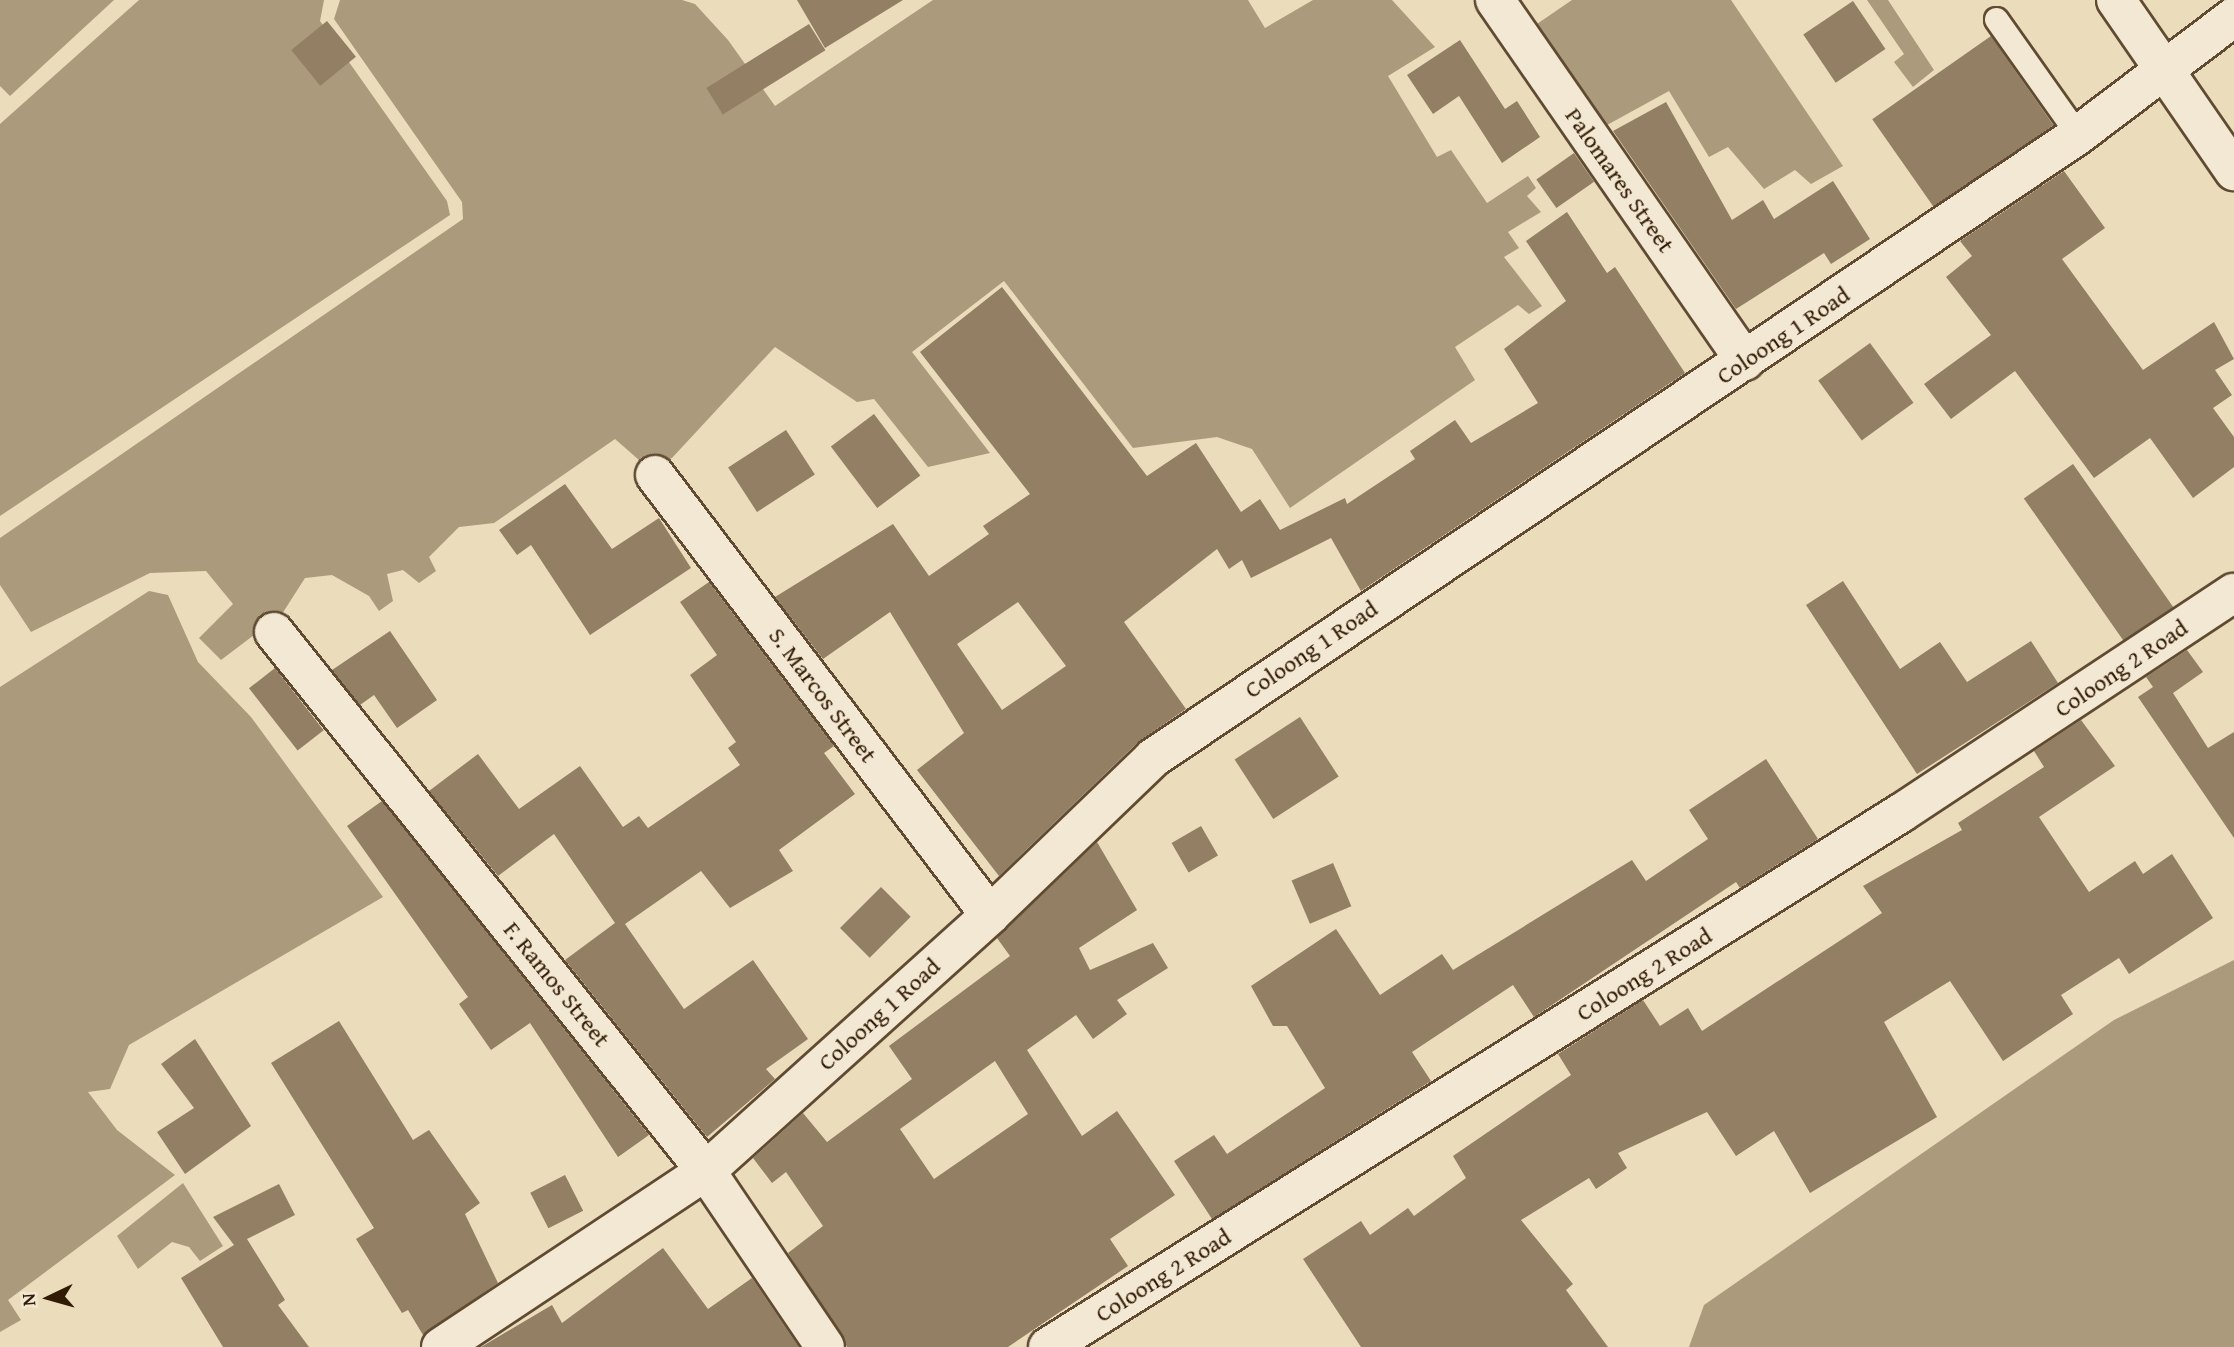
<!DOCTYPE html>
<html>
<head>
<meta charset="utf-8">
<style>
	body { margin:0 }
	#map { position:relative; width:2234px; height:1347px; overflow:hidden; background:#ebdcbc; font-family:"Gentium Book Plus",serif }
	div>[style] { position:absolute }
	.water>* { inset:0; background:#ac9a7d }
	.building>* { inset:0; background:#927f64; transform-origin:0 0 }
	.roads { filter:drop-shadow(2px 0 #604b32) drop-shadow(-2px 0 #604b32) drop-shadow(0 2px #604b32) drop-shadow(0 -2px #604b32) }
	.service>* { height:23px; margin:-11.5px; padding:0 11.5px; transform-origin:11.5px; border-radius:11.5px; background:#f2e8d3 }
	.minor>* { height:38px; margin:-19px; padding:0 19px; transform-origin:19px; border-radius:19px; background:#f2e8d3 }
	span { translate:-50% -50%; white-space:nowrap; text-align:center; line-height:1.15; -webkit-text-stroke:5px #f2e8d3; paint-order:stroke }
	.street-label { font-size:24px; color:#321b04 }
	.north { position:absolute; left:14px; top:1263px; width:70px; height:70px; -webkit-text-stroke:5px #f2e8d3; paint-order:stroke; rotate:265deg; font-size:19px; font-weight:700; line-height:28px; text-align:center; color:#321b04 }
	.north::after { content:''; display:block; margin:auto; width:24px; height:32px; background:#321b04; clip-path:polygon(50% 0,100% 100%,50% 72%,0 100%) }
</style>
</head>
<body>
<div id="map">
	<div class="water">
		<div style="clip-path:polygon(0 0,114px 0,10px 96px,0 86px)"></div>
		<div style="clip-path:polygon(139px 0,324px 0,320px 21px,447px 201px,450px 215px,0 516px,0 124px)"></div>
		<div style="clip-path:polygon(340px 0,682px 0,695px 4px,728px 40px,775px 106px,933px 0,1248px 0,1265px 28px,1313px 0,1392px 0,1435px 47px,1388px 76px,1437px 157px,1451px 150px,1487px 203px,1528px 176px,1536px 188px,1527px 196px,1541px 212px,1508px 232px,1519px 248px,1504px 257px,1542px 306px,1529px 314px,1518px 305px,1455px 347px,1475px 380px,1290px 508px,1252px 449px,1217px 437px,1133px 448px,1004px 281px,912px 352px,990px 453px,928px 467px,874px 399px,857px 402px,775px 347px,672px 458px,647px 467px,615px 439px,494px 523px,459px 527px,429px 557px,436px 571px,419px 583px,403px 570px,387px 574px,393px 601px,379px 611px,369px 596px,332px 575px,305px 578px,282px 614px,221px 660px,199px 638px,233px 604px,206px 571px,150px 573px,31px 632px,0 585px,0 538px,463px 219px,462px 202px,334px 19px)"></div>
		<div style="clip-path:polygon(1572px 0,1731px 0,1843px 166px,1811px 184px,1795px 170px,1764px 189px,1728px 147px,1709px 157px,1669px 91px,1598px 130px,1531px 28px)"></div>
		<div style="clip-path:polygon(1867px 0,1888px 0,1934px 70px,1913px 87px,1894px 62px,1904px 54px)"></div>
		<div style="clip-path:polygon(149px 591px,168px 595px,198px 662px,251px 717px,383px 897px,129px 1045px,110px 1089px,88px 1092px,117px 1130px,175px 1175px,8px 1300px,21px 1320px,0 1332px,0 687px)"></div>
		<div style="clip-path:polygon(2234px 960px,2234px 1347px,1689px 1347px,1704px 1305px,2114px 1020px)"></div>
		<div style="clip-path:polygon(183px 1183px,223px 1246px,200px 1261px,189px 1247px,172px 1242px,138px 1269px,117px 1236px)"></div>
	</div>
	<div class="building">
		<div style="clip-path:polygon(797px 0,903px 0,825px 48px)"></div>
		<div style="left:1853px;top:1px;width:58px;height:60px;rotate:56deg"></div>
		<div style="left:327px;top:21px;width:46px;height:46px;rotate:51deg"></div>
		<div style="left:809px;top:24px;width:31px;height:121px;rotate:58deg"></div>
		<div style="left:1991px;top:36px;width:109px;height:145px;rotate:55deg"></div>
		<div style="clip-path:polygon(1460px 40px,1505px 109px,1517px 101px,1540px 137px,1502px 163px,1459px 96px,1433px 114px,1407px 75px)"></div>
		<div style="clip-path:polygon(1666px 102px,1732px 220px,1763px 200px,1774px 219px,1833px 181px,1870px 239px,1831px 264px,1824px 253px,1736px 309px,1613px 131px)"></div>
		<div style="left:1574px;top:153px;width:35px;height:46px;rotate:55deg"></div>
		<div style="clip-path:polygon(2064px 171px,2105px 228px,2062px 259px,2143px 370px,2214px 322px,2234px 359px,2215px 370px,2232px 395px,2213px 408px,2234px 437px,2234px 467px,2193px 498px,2150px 438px,2094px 478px,2015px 371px,1951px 419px,1924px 384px,1991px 335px,1946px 277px,1972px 256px,1960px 241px)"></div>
		<div style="clip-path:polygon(evenodd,1567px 212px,1607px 273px,1615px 267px,1685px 373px,1361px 591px,1331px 538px,1251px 578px,1242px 560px,1229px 569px,1217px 549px,1124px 622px,1186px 709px,1138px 742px,999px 876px,917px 770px,964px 733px,890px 612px,823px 659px,775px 597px,893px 524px,929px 576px,989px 534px,983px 526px,1030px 494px,920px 352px,1002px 287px,1147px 476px,1196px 443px,1241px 512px,1260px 499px,1280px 530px,1345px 498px,1347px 504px,1415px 459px,1410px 451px,1455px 420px,1471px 443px,1538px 403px,1504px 349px,1566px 301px,1526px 241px,1567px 212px,1018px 602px,1066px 666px,1002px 710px,957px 644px,1018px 602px)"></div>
		<div style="left:1870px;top:343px;width:74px;height:64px;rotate:54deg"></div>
		<div style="left:874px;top:414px;width:77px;height:54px;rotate:53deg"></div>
		<div style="left:786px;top:430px;width:53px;height:69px;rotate:57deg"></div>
		<div style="left:2073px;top:464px;width:175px;height:60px;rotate:55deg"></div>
		<div style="clip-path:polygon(565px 484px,612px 549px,659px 518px,691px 568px,590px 635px,531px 545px,517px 555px,499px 530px)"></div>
		<div style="clip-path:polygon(1843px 581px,1900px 669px,1940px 642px,1967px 682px,2031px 641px,2058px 683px,1917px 774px,1806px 605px)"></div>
		<div style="clip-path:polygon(709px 582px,834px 746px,824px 753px,855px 794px,779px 850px,793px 871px,730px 908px,701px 871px,625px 924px,684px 1009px,753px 960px,808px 1039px,766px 1069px,775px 1079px,707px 1137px,565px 960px,615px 923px,554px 834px,498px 876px,429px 791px,478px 754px,519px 809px,580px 766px,623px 827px,639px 816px,648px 828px,740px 765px,728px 748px,736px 742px,690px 675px,717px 655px,680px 602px)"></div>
		<div style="clip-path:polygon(390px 631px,437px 700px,397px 728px,374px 695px,360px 705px,332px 670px)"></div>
		<div style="clip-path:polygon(2187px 650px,2203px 672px,2173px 693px,2208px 748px,2234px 732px,2234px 838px,2138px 697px,2153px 687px,2146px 677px)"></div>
		<div style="left:275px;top:668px;width:79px;height:33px;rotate:52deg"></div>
		<div style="left:1300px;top:717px;width:71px;height:78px;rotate:57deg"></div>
		<div style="clip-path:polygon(2081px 720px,2115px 766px,2039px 817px,2089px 892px,2135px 861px,2143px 874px,2172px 854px,2213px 918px,2129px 974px,2119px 958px,2061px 995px,2073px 1014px,2003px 1061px,1950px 981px,1884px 1022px,1937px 1117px,1810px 1193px,1774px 1131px,1736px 1156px,1707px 1112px,1618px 1153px,1627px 1168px,1596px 1189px,1589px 1178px,1521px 1220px,1573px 1284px,1566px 1290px,1608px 1347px,1361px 1347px,1303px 1259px,1361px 1221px,1370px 1235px,1408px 1208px,1414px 1216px,1466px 1178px,1453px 1156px,1571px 1075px,1558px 1054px,1643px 1000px,1660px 1026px,1688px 1008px,1702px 1031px,1882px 913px,1863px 886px,1962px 830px,1958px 823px,2044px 767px,2034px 751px)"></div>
		<div style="clip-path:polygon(1766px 759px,1818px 839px,1740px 888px,1736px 882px,1534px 1017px,1513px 985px,1412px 1052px,1431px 1081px,1212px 1219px,1174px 1161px,1214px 1135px,1227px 1154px,1325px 1088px,1287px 1026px,1273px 1026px,1251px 986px,1336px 929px,1380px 995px,1442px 954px,1453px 970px,1632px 860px,1646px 881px,1708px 839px,1689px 810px)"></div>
		<div style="clip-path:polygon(382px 801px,649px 1135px,618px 1157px,530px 1023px,491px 1050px,459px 1004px,468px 997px,347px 826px)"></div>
		<div style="left:1201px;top:826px;width:34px;height:34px;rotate:60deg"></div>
		<div style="clip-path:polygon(evenodd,1097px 842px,1137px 910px,1079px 948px,1090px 970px,1153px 943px,1168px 968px,1117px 1000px,1127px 1014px,1093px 1039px,1076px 1015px,1027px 1050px,1082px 1136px,1117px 1111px,1175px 1195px,1110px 1239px,1128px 1266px,1008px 1347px,847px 1347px,788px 1253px,823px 1226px,786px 1172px,772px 1183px,753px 1158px,803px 1113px,827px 1142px,912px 1079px,889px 1046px,1010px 956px,997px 938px,1097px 842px,995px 1061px,1028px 1114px,934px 1179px,900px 1129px,995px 1061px)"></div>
		<div style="left:1333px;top:863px;width:47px;height:45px;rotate:67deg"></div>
		<div style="left:881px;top:887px;width:42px;height:58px;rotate:45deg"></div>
		<div style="clip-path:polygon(339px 1021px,413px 1140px,429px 1130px,480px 1203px,465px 1214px,498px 1283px,423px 1335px,408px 1310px,402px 1313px,356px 1239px,374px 1228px,271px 1063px)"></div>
		<div style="clip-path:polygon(195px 1039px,251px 1126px,185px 1174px,157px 1132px,194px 1108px,161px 1064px)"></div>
		<div style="left:565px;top:1175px;width:40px;height:39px;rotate:63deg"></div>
		<div style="clip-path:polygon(279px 1184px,295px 1215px,247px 1239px,285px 1300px,278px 1305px,309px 1347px,223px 1347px,181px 1278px,234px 1245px,213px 1217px)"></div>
		<div style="clip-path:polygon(663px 1248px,708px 1309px,752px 1278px,799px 1347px,481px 1347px,552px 1305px,562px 1323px)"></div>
	</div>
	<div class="roads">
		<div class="service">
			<div style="left:1996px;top:19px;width:142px;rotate:54.7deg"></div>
		</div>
		<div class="minor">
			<div style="left:1495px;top:0;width:439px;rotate:55.3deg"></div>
			<div style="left:2116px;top:0;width:208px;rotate:55.4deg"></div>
			<div style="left:655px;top:475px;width:553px;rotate:52.72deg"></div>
			<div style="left:274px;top:632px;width:691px;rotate:51.29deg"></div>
			<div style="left:706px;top:1171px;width:212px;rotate:55.9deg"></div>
			<div style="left:441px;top:1347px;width:318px;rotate:-33.6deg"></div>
			<div style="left:706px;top:1171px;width:382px;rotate:-42deg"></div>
			<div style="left:990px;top:915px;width:226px;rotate:-43.9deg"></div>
			<div style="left:1153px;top:758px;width:1115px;rotate:-33.96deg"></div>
			<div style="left:2078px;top:135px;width:196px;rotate:-37.1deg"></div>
			<div style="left:1048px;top:1347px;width:1006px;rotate:-32.05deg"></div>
			<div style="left:1901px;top:813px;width:399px;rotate:-33.5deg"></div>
		</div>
	</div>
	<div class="street-label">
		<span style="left:1620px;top:180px;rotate:55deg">Palomares Street</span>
		<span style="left:1783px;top:335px;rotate:-34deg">Coloong 1 Road</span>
		<span style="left:1311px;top:649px;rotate:-34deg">Coloong 1 Road</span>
		<span style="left:2121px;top:668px;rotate:-34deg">Coloong 2 Road</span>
		<span style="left:823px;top:695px;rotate:53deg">S. Marcos Street</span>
		<span style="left:1644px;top:974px;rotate:-32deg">Coloong 2 Road</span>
		<span style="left:557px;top:984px;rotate:51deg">F. Ramos Street</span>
		<span style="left:879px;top:1014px;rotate:-42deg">Coloong 1 Road</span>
		<span style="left:1163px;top:1275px;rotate:-32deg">Coloong 2 Road</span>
	</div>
	<div class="north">N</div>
</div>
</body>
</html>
